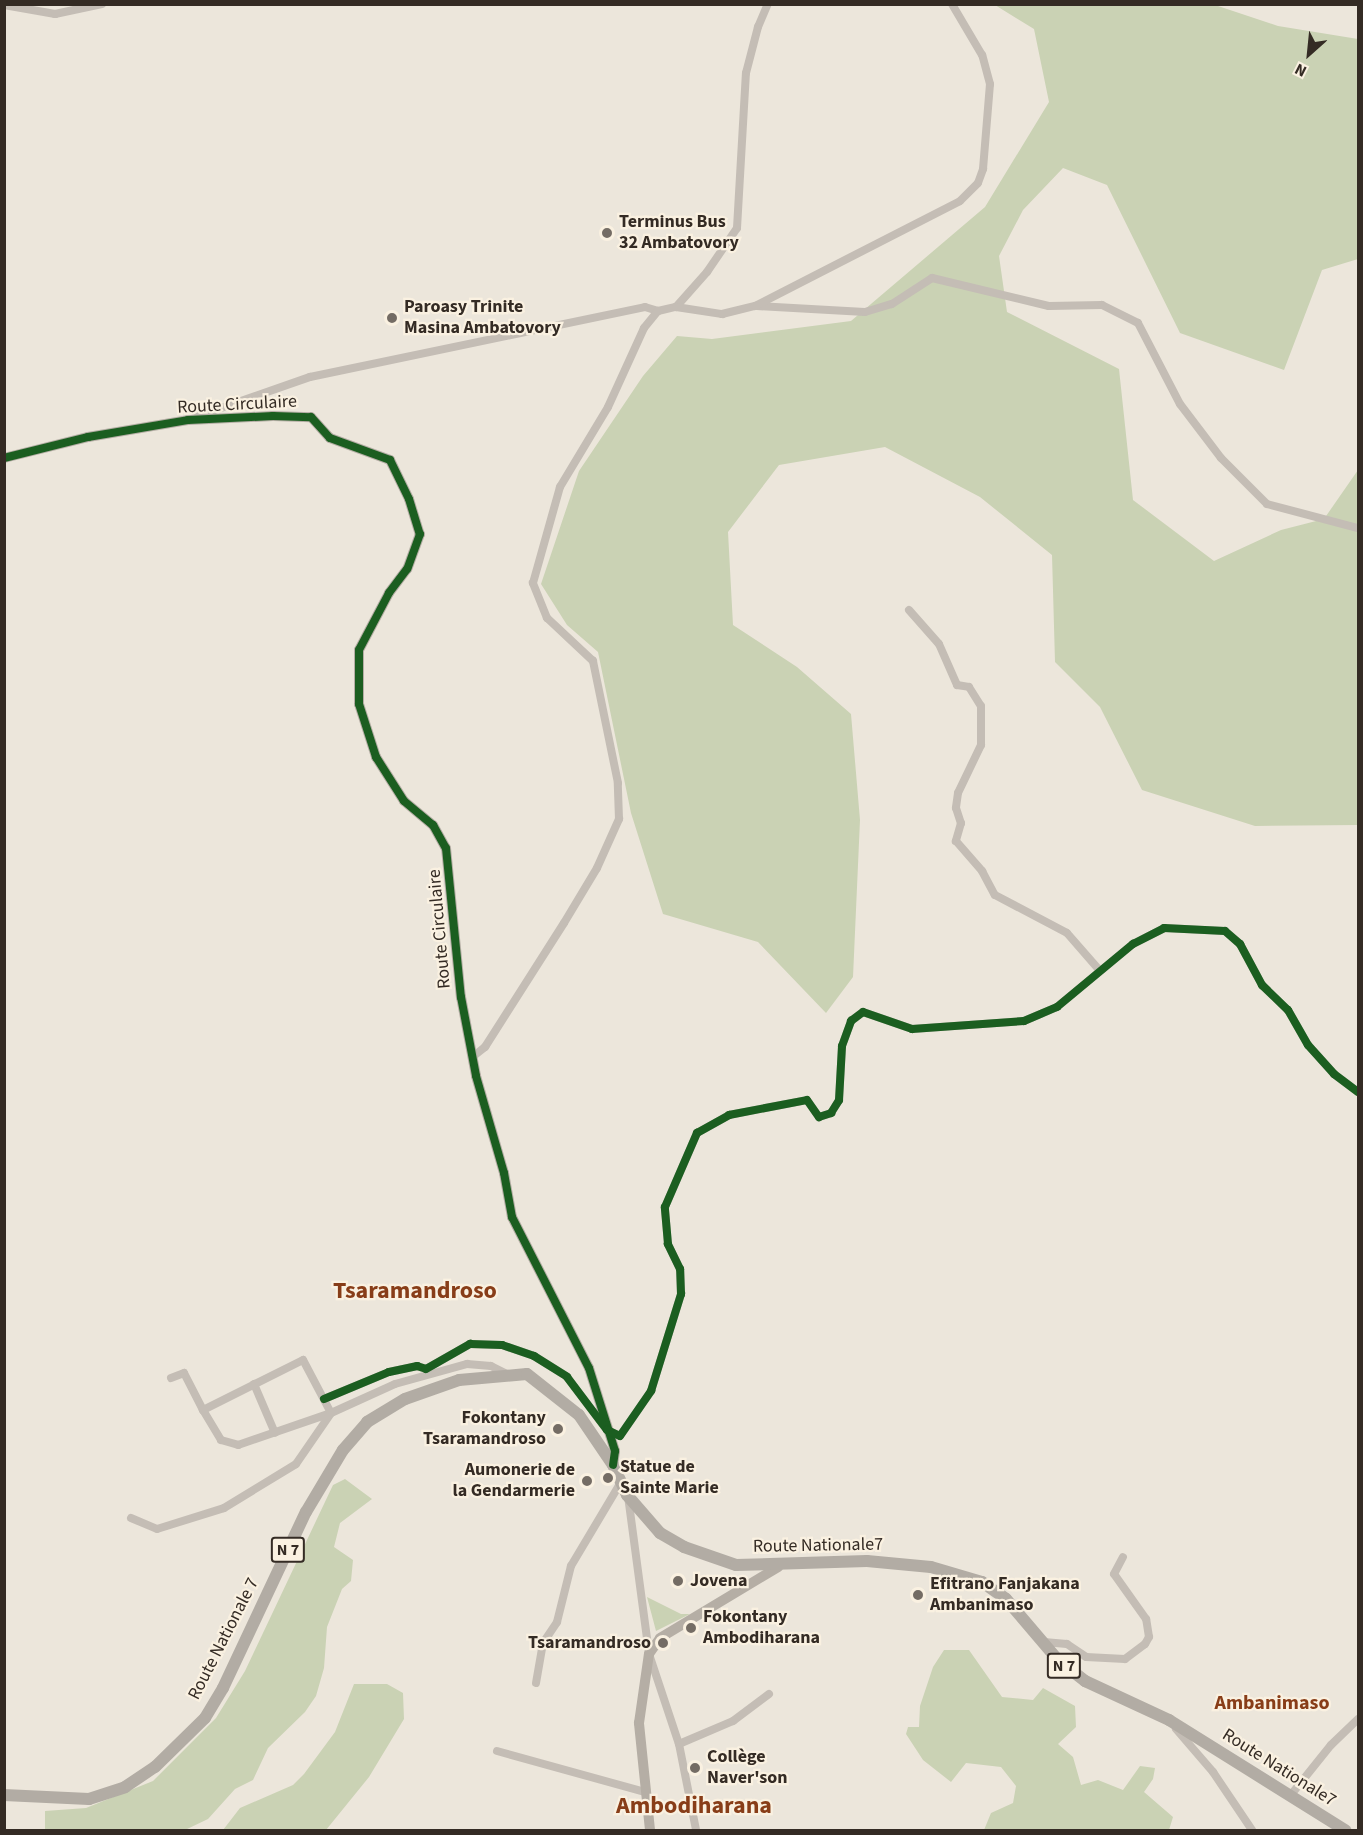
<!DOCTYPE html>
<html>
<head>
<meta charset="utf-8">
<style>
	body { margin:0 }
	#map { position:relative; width:1363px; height:1835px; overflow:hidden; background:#ece6db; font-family:"Source Sans 3",sans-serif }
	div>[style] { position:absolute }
	.green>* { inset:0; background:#cad2b4 }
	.street>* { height:8px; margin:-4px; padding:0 4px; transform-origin:4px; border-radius:4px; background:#c4bdb5 }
	.secondary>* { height:10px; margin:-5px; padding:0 5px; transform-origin:5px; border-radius:5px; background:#b5aea5 }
	.primary>* { height:12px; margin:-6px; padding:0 6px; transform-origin:6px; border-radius:6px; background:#b2aca4 }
	.cycleway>* { height:8px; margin:-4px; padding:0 4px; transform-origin:4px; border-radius:4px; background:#1b5e20 }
	.dots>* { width:16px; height:16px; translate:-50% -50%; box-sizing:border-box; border:3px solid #faf1e1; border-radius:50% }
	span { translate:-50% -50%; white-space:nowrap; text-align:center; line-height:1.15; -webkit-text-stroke:4.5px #faf1e1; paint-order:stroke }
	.shield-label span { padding:2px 4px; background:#faf1e1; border:2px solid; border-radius:4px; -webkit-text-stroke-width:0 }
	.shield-label { font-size:16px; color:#342b24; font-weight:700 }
	.poi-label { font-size:18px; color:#342b24; font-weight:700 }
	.left { translate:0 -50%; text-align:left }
	.right { translate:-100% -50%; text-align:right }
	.street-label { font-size:18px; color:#342b24 }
	.neighbourhood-label { font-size:20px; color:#883d18; font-weight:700 }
	.district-label { font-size:24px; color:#883d18; font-weight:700 }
	.frame { position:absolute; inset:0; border:6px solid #342b24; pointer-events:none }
	.north { position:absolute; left:1279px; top:24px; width:60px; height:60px; -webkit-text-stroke:4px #faf1e1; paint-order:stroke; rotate:207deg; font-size:16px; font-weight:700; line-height:24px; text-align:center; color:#342b24 }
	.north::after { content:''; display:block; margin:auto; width:21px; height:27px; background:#342b24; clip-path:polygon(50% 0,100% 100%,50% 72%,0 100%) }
</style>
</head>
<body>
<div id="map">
	<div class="green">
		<div style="clip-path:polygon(995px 5px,1215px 5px,1278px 26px,1358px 39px,1358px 259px,1322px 270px,1284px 370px,1180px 333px,1107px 185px,1063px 168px,1023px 210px,999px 256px,1007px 312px,1119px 369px,1133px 500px,1214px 561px,1281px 530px,1324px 519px,1358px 470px,1358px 825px,1255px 826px,1142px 790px,1100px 707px,1055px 662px,1052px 555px,980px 497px,885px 447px,779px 465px,728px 532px,733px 625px,797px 667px,851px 714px,860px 820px,853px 977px,826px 1013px,758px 942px,663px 914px,631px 813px,598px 652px,567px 625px,541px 584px,579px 471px,643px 376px,677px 336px,712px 339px,851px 321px,985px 207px,1049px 102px,1034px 29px)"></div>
		<div style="clip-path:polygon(345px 1479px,372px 1499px,340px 1523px,334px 1547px,353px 1560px,351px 1581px,342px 1589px,327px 1627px,324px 1668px,316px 1696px,305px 1712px,268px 1748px,253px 1780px,235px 1789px,208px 1819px,185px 1830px,45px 1830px,45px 1811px,86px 1808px,153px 1781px,216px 1718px,245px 1671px,333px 1485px)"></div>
		<div style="clip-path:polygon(647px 1597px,681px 1614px,690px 1614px,656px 1631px)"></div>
		<div style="clip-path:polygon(944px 1650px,969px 1650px,1002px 1697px,1033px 1700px,1043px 1688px,1075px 1706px,1076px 1727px,1058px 1744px,1073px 1757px,1081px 1785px,1098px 1780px,1123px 1790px,1140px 1766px,1155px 1768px,1153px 1779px,1144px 1792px,1173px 1817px,1169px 1830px,984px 1830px,991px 1813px,1013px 1803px,1016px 1786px,1001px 1767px,966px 1763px,951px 1782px,923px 1760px,906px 1734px,908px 1727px,919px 1727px,920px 1706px,933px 1667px)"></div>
		<div style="clip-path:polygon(354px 1684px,387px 1684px,403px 1693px,404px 1719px,369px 1777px,326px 1830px,223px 1830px,240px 1808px,293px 1785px,304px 1774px,335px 1732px)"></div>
	</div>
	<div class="street">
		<div style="left:4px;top:5px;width:52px;rotate:10deg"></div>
		<div style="left:55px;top:14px;width:48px;rotate:-12deg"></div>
		<div style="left:757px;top:306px;width:108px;rotate:3.2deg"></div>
		<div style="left:865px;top:312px;width:28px;rotate:-17deg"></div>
		<div style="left:892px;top:304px;width:48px;rotate:-33deg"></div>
		<div style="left:932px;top:278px;width:120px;rotate:13.5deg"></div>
		<div style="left:1049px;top:306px;width:53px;rotate:-1.1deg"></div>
		<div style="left:1102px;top:305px;width:40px;rotate:26.6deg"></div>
		<div style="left:1138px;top:323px;width:91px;rotate:62.6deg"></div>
		<div style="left:1180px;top:404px;width:68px;rotate:52.8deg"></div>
		<div style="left:1221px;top:458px;width:65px;rotate:45deg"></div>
		<div style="left:1267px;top:504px;width:94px;rotate:14.8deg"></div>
		<div style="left:676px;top:307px;width:47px;rotate:-48.5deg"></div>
		<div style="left:707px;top:272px;width:53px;rotate:-55.7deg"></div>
		<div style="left:737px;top:228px;width:155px;rotate:-86.7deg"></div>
		<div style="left:746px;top:73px;width:48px;rotate:-75.4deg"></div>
		<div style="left:758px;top:27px;width:25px;rotate:-67deg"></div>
		<div style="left:195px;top:417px;width:122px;rotate:-19.2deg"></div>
		<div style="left:310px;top:377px;width:342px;rotate:-11.8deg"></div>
		<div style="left:645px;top:307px;width:14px;rotate:17deg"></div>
		<div style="left:658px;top:311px;width:18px;rotate:-13deg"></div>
		<div style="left:676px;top:307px;width:47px;rotate:8.7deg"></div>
		<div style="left:722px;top:314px;width:34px;rotate:-14deg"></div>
		<div style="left:755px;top:306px;width:230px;rotate:-27.1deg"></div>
		<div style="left:960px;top:201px;width:25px;rotate:-45deg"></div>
		<div style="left:978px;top:183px;width:15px;rotate:-70deg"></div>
		<div style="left:983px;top:169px;width:85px;rotate:-85.3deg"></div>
		<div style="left:990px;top:84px;width:30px;rotate:-105deg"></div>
		<div style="left:982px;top:55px;width:59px;rotate:-120.5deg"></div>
		<div style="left:909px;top:610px;width:45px;rotate:48.6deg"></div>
		<div style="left:939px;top:644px;width:45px;rotate:66.3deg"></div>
		<div style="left:957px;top:685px;width:12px;rotate:9deg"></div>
		<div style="left:969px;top:687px;width:22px;rotate:58deg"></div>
		<div style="left:981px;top:706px;width:39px;rotate:90deg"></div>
		<div style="left:981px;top:745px;width:53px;rotate:115.6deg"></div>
		<div style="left:958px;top:793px;width:15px;rotate:98deg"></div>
		<div style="left:956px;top:808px;width:16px;rotate:72deg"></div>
		<div style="left:961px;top:823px;width:19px;rotate:106deg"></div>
		<div style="left:956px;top:841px;width:40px;rotate:49deg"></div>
		<div style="left:982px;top:871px;width:27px;rotate:62deg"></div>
		<div style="left:995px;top:895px;width:81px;rotate:27.8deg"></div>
		<div style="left:1067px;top:933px;width:50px;rotate:49deg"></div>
		<div style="left:475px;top:1055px;width:13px;rotate:-39deg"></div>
		<div style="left:485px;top:1047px;width:147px;rotate:-57.5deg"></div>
		<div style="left:564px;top:923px;width:64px;rotate:-59deg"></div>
		<div style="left:597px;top:868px;width:54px;rotate:-65.8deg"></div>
		<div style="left:619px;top:819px;width:36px;rotate:-92deg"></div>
		<div style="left:618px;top:783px;width:125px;rotate:-101.6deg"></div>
		<div style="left:593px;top:661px;width:63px;rotate:-136.9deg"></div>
		<div style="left:547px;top:618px;width:38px;rotate:-112deg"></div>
		<div style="left:533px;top:583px;width:100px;rotate:-74.3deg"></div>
		<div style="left:560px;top:487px;width:93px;rotate:-59deg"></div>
		<div style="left:608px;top:407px;width:87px;rotate:-65.5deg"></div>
		<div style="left:644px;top:328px;width:22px;rotate:-51deg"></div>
		<div style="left:171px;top:1378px;width:14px;rotate:-21deg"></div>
		<div style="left:184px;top:1373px;width:42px;rotate:62.8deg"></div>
		<div style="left:254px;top:1384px;width:53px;rotate:66.8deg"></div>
		<div style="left:324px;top:1399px;width:70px;rotate:-22.6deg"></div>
		<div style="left:389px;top:1372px;width:29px;rotate:-12deg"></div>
		<div style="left:417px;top:1366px;width:9px;rotate:18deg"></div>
		<div style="left:426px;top:1369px;width:51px;rotate:-29.6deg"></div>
		<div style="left:470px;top:1344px;width:32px;rotate:2deg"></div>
		<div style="left:502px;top:1345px;width:34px;rotate:19deg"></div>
		<div style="left:534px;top:1356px;width:39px;rotate:32deg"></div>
		<div style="left:567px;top:1377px;width:66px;rotate:53deg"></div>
		<div style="left:607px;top:1430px;width:14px;rotate:25deg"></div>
		<div style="left:620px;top:1436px;width:55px;rotate:-55.4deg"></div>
		<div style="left:651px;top:1391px;width:102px;rotate:-72.8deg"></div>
		<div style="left:681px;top:1294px;width:25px;rotate:-92deg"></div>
		<div style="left:680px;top:1269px;width:28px;rotate:-116deg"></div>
		<div style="left:668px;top:1244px;width:37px;rotate:-95deg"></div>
		<div style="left:665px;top:1207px;width:81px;rotate:-66.6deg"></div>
		<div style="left:697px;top:1133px;width:37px;rotate:-29deg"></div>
		<div style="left:729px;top:1115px;width:79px;rotate:-10.9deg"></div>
		<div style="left:807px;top:1100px;width:21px;rotate:55deg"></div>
		<div style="left:819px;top:1117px;width:13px;rotate:-18deg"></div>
		<div style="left:831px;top:1113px;width:15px;rotate:-58deg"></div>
		<div style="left:839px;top:1100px;width:54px;rotate:-86.8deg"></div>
		<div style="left:842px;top:1046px;width:27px;rotate:-70deg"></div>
		<div style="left:851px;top:1021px;width:15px;rotate:-37deg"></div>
		<div style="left:863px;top:1012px;width:52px;rotate:19.1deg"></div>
		<div style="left:912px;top:1029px;width:112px;rotate:-4.1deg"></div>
		<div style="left:1024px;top:1021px;width:36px;rotate:-23deg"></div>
		<div style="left:1057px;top:1007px;width:99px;rotate:-39.7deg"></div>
		<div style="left:1133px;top:944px;width:35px;rotate:-27deg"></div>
		<div style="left:1164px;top:928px;width:61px;rotate:2.8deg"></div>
		<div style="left:1225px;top:931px;width:20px;rotate:41deg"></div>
		<div style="left:1240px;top:944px;width:47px;rotate:61.8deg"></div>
		<div style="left:1262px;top:985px;width:36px;rotate:44deg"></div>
		<div style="left:1288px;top:1010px;width:40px;rotate:60.3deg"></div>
		<div style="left:1308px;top:1045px;width:39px;rotate:48deg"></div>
		<div style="left:1334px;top:1074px;width:30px;rotate:37deg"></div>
		<div style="left:331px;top:1413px;width:60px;rotate:-117.8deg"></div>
		<div style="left:303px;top:1360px;width:112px;rotate:153.4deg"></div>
		<div style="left:203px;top:1410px;width:35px;rotate:59deg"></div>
		<div style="left:221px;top:1440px;width:18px;rotate:16deg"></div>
		<div style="left:238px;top:1445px;width:98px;rotate:-19deg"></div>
		<div style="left:331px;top:1413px;width:70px;rotate:-24.4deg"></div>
		<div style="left:395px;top:1384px;width:75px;rotate:-15.5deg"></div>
		<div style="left:467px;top:1364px;width:24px;rotate:5deg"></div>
		<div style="left:491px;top:1366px;width:18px;rotate:27deg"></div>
		<div style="left:628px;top:1496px;width:159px;rotate:82.4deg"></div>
		<div style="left:649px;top:1654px;width:95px;rotate:71.6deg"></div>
		<div style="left:679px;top:1744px;width:88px;rotate:78.8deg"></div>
		<div style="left:131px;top:1518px;width:28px;rotate:23deg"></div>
		<div style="left:157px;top:1529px;width:70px;rotate:-17.4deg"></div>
		<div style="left:224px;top:1508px;width:84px;rotate:-31.4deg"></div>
		<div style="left:296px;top:1464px;width:62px;rotate:-55.5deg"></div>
		<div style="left:1044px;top:1642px;width:23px;rotate:5deg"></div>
		<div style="left:1067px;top:1644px;width:23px;rotate:34deg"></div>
		<div style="left:1086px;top:1657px;width:39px;rotate:3deg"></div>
		<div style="left:1125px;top:1659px;width:25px;rotate:-37deg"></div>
		<div style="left:1145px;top:1644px;width:8px;rotate:-60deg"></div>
		<div style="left:1149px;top:1637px;width:18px;rotate:-99deg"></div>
		<div style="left:1146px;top:1619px;width:55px;rotate:-125.4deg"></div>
		<div style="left:1114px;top:1574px;width:19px;rotate:-62deg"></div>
		<div style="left:536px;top:1683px;width:41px;rotate:-80.1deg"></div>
		<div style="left:543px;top:1643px;width:25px;rotate:-56deg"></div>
		<div style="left:557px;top:1622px;width:58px;rotate:-76deg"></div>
		<div style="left:571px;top:1566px;width:98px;rotate:-59.2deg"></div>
		<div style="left:1176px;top:1729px;width:57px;rotate:49.3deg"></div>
		<div style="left:1213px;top:1772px;width:70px;rotate:56.1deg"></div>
		<div style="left:679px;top:1744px;width:59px;rotate:-23.1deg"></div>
		<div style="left:733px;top:1721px;width:45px;rotate:-36.9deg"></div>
		<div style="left:497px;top:1751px;width:154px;rotate:15.5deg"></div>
		<div style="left:1290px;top:1796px;width:65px;rotate:-51.2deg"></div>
		<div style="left:1331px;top:1745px;width:37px;rotate:-44deg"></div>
	</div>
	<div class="secondary">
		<div style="left:4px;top:458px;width:87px;rotate:-14deg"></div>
		<div style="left:88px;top:437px;width:101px;rotate:-9.6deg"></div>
		<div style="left:188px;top:420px;width:85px;rotate:-2.7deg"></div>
		<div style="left:273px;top:416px;width:38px;rotate:2deg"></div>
		<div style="left:311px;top:417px;width:28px;rotate:48deg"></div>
		<div style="left:330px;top:438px;width:64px;rotate:20.1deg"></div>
		<div style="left:390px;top:460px;width:43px;rotate:64deg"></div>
		<div style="left:409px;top:499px;width:37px;rotate:73deg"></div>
		<div style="left:420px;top:534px;width:37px;rotate:110deg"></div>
		<div style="left:407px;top:569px;width:30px;rotate:127deg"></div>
		<div style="left:389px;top:593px;width:64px;rotate:117.8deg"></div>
		<div style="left:359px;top:650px;width:54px;rotate:90deg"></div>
		<div style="left:359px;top:704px;width:56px;rotate:72.2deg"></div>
		<div style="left:376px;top:757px;width:52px;rotate:57.5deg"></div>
		<div style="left:404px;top:801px;width:38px;rotate:40deg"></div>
		<div style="left:433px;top:825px;width:26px;rotate:61deg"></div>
		<div style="left:446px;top:848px;width:150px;rotate:84.3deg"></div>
		<div style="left:461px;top:997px;width:80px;rotate:79.2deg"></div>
		<div style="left:476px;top:1076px;width:101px;rotate:73.9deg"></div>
		<div style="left:504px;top:1173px;width:45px;rotate:79.7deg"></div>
		<div style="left:512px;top:1217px;width:169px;rotate:63deg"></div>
		<div style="left:589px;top:1368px;width:87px;rotate:72.6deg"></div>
		<div style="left:615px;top:1451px;width:14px;rotate:98deg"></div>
		<div style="left:650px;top:1830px;width:108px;rotate:-95.9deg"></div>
		<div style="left:639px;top:1723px;width:70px;rotate:-81.8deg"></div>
		<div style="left:649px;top:1654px;width:19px;rotate:-55deg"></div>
		<div style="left:660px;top:1638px;width:138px;rotate:-31deg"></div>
	</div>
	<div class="primary">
		<div style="left:4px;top:1795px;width:85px;rotate:2.7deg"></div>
		<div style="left:89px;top:1799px;width:38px;rotate:-18deg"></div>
		<div style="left:125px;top:1787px;width:36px;rotate:-34deg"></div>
		<div style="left:155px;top:1767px;width:70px;rotate:-44.4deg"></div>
		<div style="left:205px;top:1718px;width:35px;rotate:-59deg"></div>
		<div style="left:223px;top:1688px;width:195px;rotate:-64.8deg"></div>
		<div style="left:306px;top:1512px;width:72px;rotate:-59.2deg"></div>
		<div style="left:343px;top:1450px;width:37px;rotate:-49deg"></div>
		<div style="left:367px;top:1422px;width:44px;rotate:-31.2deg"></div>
		<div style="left:405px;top:1399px;width:57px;rotate:-19.4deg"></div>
		<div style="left:459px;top:1380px;width:68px;rotate:-5deg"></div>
		<div style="left:527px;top:1374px;width:66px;rotate:38.3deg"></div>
		<div style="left:579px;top:1415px;width:60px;rotate:55.8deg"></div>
		<div style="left:613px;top:1465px;width:33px;rotate:65deg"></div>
		<div style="left:627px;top:1495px;width:50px;rotate:49deg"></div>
		<div style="left:660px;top:1533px;width:28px;rotate:30deg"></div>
		<div style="left:684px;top:1547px;width:55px;rotate:19.1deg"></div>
		<div style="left:736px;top:1565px;width:131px;rotate:-1.7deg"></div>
		<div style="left:867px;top:1561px;width:64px;rotate:5.4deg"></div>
		<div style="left:931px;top:1567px;width:53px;rotate:16.4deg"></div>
		<div style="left:982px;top:1582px;width:29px;rotate:35deg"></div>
		<div style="left:1006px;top:1599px;width:79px;rotate:49.6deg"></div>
		<div style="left:1057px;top:1659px;width:36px;rotate:38deg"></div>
		<div style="left:1085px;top:1681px;width:93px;rotate:24.9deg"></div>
		<div style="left:1169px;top:1720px;width:208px;rotate:32deg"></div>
	</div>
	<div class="cycleway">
		<div style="left:4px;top:458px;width:87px;rotate:-14deg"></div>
		<div style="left:88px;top:437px;width:101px;rotate:-9.6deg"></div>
		<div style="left:188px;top:420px;width:85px;rotate:-2.7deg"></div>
		<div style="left:273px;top:416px;width:38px;rotate:2deg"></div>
		<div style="left:311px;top:417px;width:28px;rotate:48deg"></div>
		<div style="left:330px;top:438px;width:64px;rotate:20.1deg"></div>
		<div style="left:390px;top:460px;width:43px;rotate:64deg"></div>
		<div style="left:409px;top:499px;width:37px;rotate:73deg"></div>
		<div style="left:420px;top:534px;width:37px;rotate:110deg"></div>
		<div style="left:407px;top:569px;width:30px;rotate:127deg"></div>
		<div style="left:389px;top:593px;width:64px;rotate:117.8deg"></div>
		<div style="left:359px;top:650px;width:54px;rotate:90deg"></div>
		<div style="left:359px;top:704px;width:56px;rotate:72.2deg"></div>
		<div style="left:376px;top:757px;width:52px;rotate:57.5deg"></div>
		<div style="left:404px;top:801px;width:38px;rotate:40deg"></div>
		<div style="left:433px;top:825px;width:26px;rotate:61deg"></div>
		<div style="left:446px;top:848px;width:150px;rotate:84.3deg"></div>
		<div style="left:461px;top:997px;width:80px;rotate:79.2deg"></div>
		<div style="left:476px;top:1076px;width:101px;rotate:73.9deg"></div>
		<div style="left:504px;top:1173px;width:45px;rotate:79.7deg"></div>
		<div style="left:512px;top:1217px;width:169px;rotate:63deg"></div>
		<div style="left:589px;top:1368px;width:87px;rotate:72.6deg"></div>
		<div style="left:615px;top:1451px;width:14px;rotate:98deg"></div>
		<div style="left:324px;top:1399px;width:70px;rotate:-22.6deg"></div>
		<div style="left:389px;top:1372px;width:29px;rotate:-12deg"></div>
		<div style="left:417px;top:1366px;width:9px;rotate:18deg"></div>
		<div style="left:426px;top:1369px;width:51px;rotate:-29.6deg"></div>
		<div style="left:470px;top:1344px;width:32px;rotate:2deg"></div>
		<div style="left:502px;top:1345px;width:34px;rotate:19deg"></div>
		<div style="left:534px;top:1356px;width:39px;rotate:32deg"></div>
		<div style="left:567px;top:1377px;width:66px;rotate:53deg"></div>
		<div style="left:607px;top:1430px;width:14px;rotate:25deg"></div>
		<div style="left:620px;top:1436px;width:55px;rotate:-55.4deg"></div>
		<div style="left:651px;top:1391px;width:102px;rotate:-72.8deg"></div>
		<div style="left:681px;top:1294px;width:25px;rotate:-92deg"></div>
		<div style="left:680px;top:1269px;width:28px;rotate:-116deg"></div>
		<div style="left:668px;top:1244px;width:37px;rotate:-95deg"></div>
		<div style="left:665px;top:1207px;width:81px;rotate:-66.6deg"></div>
		<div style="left:697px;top:1133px;width:37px;rotate:-29deg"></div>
		<div style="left:729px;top:1115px;width:79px;rotate:-10.9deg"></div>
		<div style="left:807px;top:1100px;width:21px;rotate:55deg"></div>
		<div style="left:819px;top:1117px;width:13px;rotate:-18deg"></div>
		<div style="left:831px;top:1113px;width:15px;rotate:-58deg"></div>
		<div style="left:839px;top:1100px;width:54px;rotate:-86.8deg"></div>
		<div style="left:842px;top:1046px;width:27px;rotate:-70deg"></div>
		<div style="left:851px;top:1021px;width:15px;rotate:-37deg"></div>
		<div style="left:863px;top:1012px;width:52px;rotate:19.1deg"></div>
		<div style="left:912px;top:1029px;width:112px;rotate:-4.1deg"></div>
		<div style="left:1024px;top:1021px;width:36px;rotate:-23deg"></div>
		<div style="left:1057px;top:1007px;width:99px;rotate:-39.7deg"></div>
		<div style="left:1133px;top:944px;width:35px;rotate:-27deg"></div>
		<div style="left:1164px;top:928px;width:61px;rotate:2.8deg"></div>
		<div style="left:1225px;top:931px;width:20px;rotate:41deg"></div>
		<div style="left:1240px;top:944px;width:47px;rotate:61.8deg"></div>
		<div style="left:1262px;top:985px;width:36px;rotate:44deg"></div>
		<div style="left:1288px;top:1010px;width:40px;rotate:60.3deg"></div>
		<div style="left:1308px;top:1045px;width:39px;rotate:48deg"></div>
		<div style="left:1334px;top:1074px;width:30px;rotate:37deg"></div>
	</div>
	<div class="dots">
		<div style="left:607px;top:233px;background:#746c64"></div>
		<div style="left:392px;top:318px;background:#746c64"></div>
		<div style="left:558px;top:1429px;background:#746c64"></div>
		<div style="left:608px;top:1478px;background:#746c64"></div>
		<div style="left:587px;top:1481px;background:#746c64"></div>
		<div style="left:678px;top:1581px;background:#746c64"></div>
		<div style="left:918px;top:1595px;background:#746c64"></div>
		<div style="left:691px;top:1628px;background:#746c64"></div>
		<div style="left:663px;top:1643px;background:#746c64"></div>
		<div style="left:695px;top:1768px;background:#746c64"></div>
	</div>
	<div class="shield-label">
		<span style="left:288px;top:1550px">N 7</span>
		<span style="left:1064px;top:1666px">N 7</span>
	</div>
	<div class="poi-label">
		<span class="left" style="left:619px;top:233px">Terminus Bus<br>32 Ambatovory</span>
		<span class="left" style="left:404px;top:318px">Paroasy Trinite<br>Masina Ambatovory</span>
		<span class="right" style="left:546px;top:1429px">Fokontany<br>Tsaramandroso</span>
		<span class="left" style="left:620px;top:1478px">Statue de<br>Sainte Marie</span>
		<span class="right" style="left:575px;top:1481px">Aumonerie de<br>la Gendarmerie</span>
		<span class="left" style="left:690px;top:1581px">Jovena</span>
		<span class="left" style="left:930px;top:1595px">Efitrano Fanjakana<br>Ambanimaso</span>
		<span class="left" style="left:703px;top:1628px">Fokontany<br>Ambodiharana</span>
		<span class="right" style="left:651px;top:1643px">Tsaramandroso</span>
		<span class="left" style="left:707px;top:1768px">Collège<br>Naver'son</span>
	</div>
	<div class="street-label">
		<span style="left:237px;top:405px;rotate:-3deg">Route Circulaire</span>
		<span style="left:440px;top:929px;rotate:-95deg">Route Circulaire</span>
		<span style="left:818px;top:1546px;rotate:-1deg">Route Nationale7</span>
		<span style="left:224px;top:1639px;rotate:-63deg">Route Nationale 7</span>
		<span style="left:1279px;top:1768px;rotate:32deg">Route Nationale7</span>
	</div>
	<div class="neighbourhood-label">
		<span style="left:1272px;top:1703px">Ambanimaso</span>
	</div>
	<div class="district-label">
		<span style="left:415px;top:1291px">Tsaramandroso</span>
		<span style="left:694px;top:1806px">Ambodiharana</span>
	</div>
	<div class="frame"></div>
	<div class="north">N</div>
</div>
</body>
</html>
